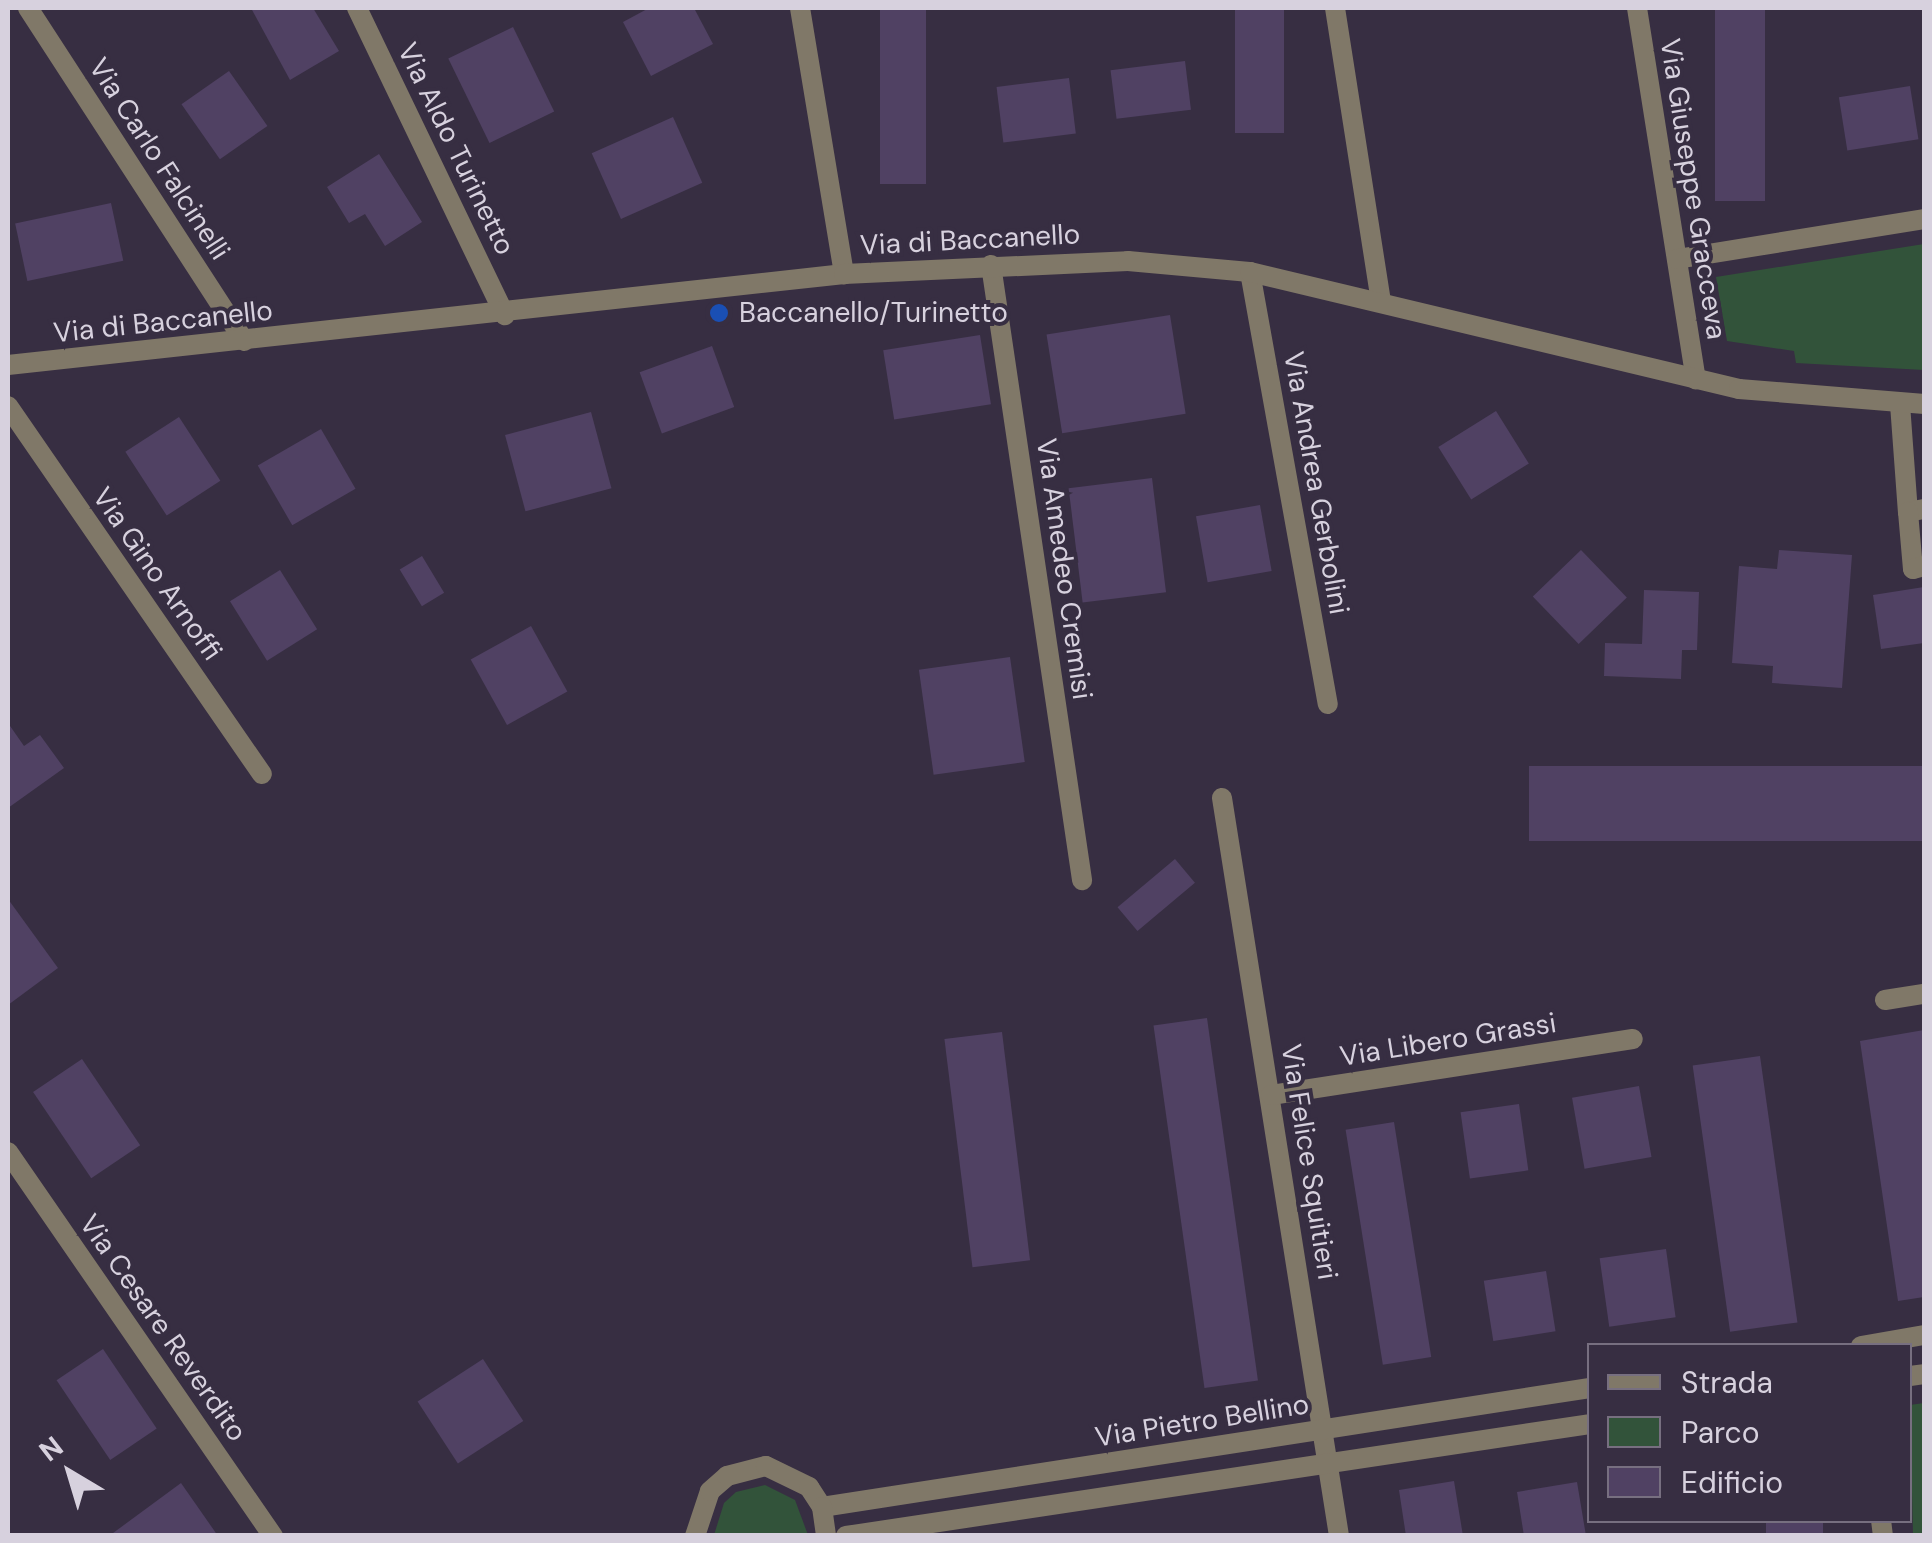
<!DOCTYPE html>
<html>
<head>
<meta charset="utf-8">
<style>
	body { margin:0 }
	#map { position:relative; width:1932px; height:1543px; overflow:hidden; background:#372e42; font-family:"DM Sans",sans-serif }
	div>[style] { position:absolute }
	.green>* { inset:0; background:#32533a }
	.building>* { inset:0; background:#504163; transform-origin:0 0 }
	.minor>* { height:20px; margin:-10px; padding:0 10px; transform-origin:10px; border-radius:10px; background:#807868 }
	.tertiary>* { height:20px; margin:-10px; padding:0 10px; transform-origin:10px; border-radius:10px; background:#807868 }
	.dots>* { width:28px; height:28px; translate:-50% -50%; box-sizing:border-box; border:5px solid #372e42; border-radius:50% }
	span { translate:-50% -50%; white-space:nowrap; text-align:center; line-height:1.15; -webkit-text-stroke:8px #372e42; paint-order:stroke }
	.street-label { font-size:28px; color:#d7d1de }
	.poi-label { font-size:28px; color:#d7d1de }
	.left { translate:0 -50%; text-align:left }
	.frame { position:absolute; inset:0; border:10px solid #d7d1de; pointer-events:none }
	.legend { position:absolute; left:1587px; top:1343px; width:325px; height:180px; box-sizing:border-box; background:#372e42; border:2px solid #776f80; margin:0; padding:12px 18px; list-style:none; font-size:30px; color:#d7d1de }
	.legend li { display:flex; align-items:center; gap:20px; height:50px }
	.legend b { width:50px; border:2px solid #776f80 }
	.north { position:absolute; left:20px; top:1423px; width:100px; height:100px; -webkit-text-stroke:8px #372e42; paint-order:stroke; rotate:322deg; font-size:28px; font-weight:700; line-height:40px; text-align:center; color:#d7d1de }
	.north::after { content:''; display:block; margin:auto; width:35px; height:45px; background:#d7d1de; clip-path:polygon(50% 0,100% 100%,50% 72%,0 100%) }
</style>
</head>
<body>
<div id="map">
	<div class="green">
		<div style="clip-path:polygon(1924px 244px,1924px 370px,1796px 363px,1794px 351px,1727px 341px,1716px 277px)"></div>
		<div style="clip-path:polygon(1924px 1403px,1924px 1535px,1913px 1535px,1910px 1405px)"></div>
		<div style="clip-path:polygon(765px 1485px,795px 1500px,808px 1535px,714px 1535px,724px 1503px,736px 1492px)"></div>
	</div>
	<div class="building">
		<div style="clip-path:polygon(251px 8px,313px 8px,339px 51px,290px 80px)"></div>
		<div style="clip-path:polygon(649px 8px,694px 8px,713px 44px,651px 76px,623px 22px)"></div>
		<div style="left:880px;top:8px;width:46px;height:176px"></div>
		<div style="left:1235px;top:8px;width:49px;height:125px"></div>
		<div style="left:1715px;top:8px;width:50px;height:193px"></div>
		<div style="left:513px;top:27px;width:94px;height:72px;rotate:64deg"></div>
		<div style="left:1185px;top:61px;width:49px;height:75px;rotate:83deg"></div>
		<div style="left:229px;top:71px;width:67px;height:58px;rotate:55deg"></div>
		<div style="left:1069px;top:78px;width:56px;height:73px;rotate:83deg"></div>
		<div style="left:1910px;top:86px;width:54px;height:72px;rotate:81deg"></div>
		<div style="left:673px;top:117px;width:72px;height:89px;rotate:66deg"></div>
		<div style="clip-path:polygon(379px 154px,422px 222px,385px 246px,365px 214px,349px 223px,327px 187px)"></div>
		<div style="left:111px;top:203px;width:59px;height:98px;rotate:78deg"></div>
		<div style="left:1170px;top:315px;width:100px;height:125px;rotate:81deg"></div>
		<div style="left:980px;top:335px;width:70px;height:98px;rotate:81deg"></div>
		<div style="left:712px;top:346px;width:65px;height:77px;rotate:70deg"></div>
		<div style="left:1496px;top:411px;width:62px;height:68px;rotate:58deg"></div>
		<div style="left:591px;top:412px;width:79px;height:89px;rotate:75deg"></div>
		<div style="left:179px;top:417px;width:76px;height:64px;rotate:57deg"></div>
		<div style="left:321px;top:429px;width:69px;height:73px;rotate:60deg"></div>
		<div style="left:1152px;top:478px;width:115px;height:84px;rotate:83deg"></div>
		<div style="left:1260px;top:505px;width:67px;height:65px;rotate:80deg"></div>
		<div style="left:1581px;top:550px;width:66px;height:67px;rotate:46deg"></div>
		<div style="clip-path:polygon(1779px 550px,1852px 555px,1842px 688px,1772px 683px,1773px 666px,1732px 663px,1739px 566px,1777px 569px)"></div>
		<div style="left:422px;top:556px;width:43px;height:26px;rotate:59deg"></div>
		<div style="left:280px;top:570px;width:70px;height:59px;rotate:58deg"></div>
		<div style="clip-path:polygon(1924px 587px,1924px 643px,1881px 649px,1873px 595px)"></div>
		<div style="clip-path:polygon(1644px 590px,1699px 592px,1697px 650px,1682px 650px,1681px 679px,1604px 676px,1605px 643px,1642px 644px)"></div>
		<div style="left:531px;top:626px;width:75px;height:69px;rotate:61deg"></div>
		<div style="left:1010px;top:657px;width:106px;height:92px;rotate:82deg"></div>
		<div style="clip-path:polygon(8px 723px,24px 746px,40px 735px,64px 768px,8px 808px)"></div>
		<div style="left:1924px;top:766px;width:75px;height:395px;rotate:90deg"></div>
		<div style="left:1175px;top:859px;width:31px;height:75px;rotate:50deg"></div>
		<div style="clip-path:polygon(8px 899px,58px 968px,8px 1005px)"></div>
		<div style="left:1207px;top:1018px;width:366px;height:54px;rotate:82deg"></div>
		<div style="clip-path:polygon(1924px 1030px,1924px 1297px,1898px 1301px,1860px 1041px)"></div>
		<div style="left:1002px;top:1032px;width:230px;height:58px;rotate:83deg"></div>
		<div style="left:1760px;top:1056px;width:269px;height:68px;rotate:82deg"></div>
		<div style="left:82px;top:1059px;width:104px;height:59px;rotate:56deg"></div>
		<div style="left:1639px;top:1086px;width:72px;height:68px;rotate:80deg"></div>
		<div style="left:1519px;top:1104px;width:67px;height:59px;rotate:82deg"></div>
		<div style="left:1394px;top:1122px;width:238px;height:49px;rotate:81deg"></div>
		<div style="left:1666px;top:1249px;width:69px;height:67px;rotate:82deg"></div>
		<div style="left:1546px;top:1271px;width:61px;height:63px;rotate:81deg"></div>
		<div style="left:103px;top:1349px;width:96px;height:56px;rotate:56deg"></div>
		<div style="left:483px;top:1359px;width:74px;height:78px;rotate:57deg"></div>
		<div style="clip-path:polygon(1454px 1481px,1463px 1536px,1406px 1536px,1399px 1490px)"></div>
		<div style="clip-path:polygon(1577px 1482px,1586px 1536px,1524px 1536px,1517px 1492px)"></div>
		<div style="clip-path:polygon(181px 1483px,218px 1536px,109px 1536px)"></div>
		<div style="left:1766px;top:1520px;width:57px;height:16px"></div>
	</div>
	<div class="minor">
		<div style="left:28px;top:8px;width:397px;rotate:57deg"></div>
		<div style="left:357px;top:8px;width:341px;rotate:64.3deg"></div>
		<div style="left:800px;top:8px;width:270px;rotate:80.6deg"></div>
		<div style="left:1335px;top:8px;width:297px;rotate:81.1deg"></div>
		<div style="left:1637px;top:8px;width:376px;rotate:81deg"></div>
		<div style="left:1677px;top:259px;width:250px;rotate:-9.2deg"></div>
		<div style="left:991px;top:265px;width:622px;rotate:81.58deg"></div>
		<div style="left:1250px;top:272px;width:439px;rotate:79.8deg"></div>
		<div style="left:1900px;top:404px;width:108px;rotate:85.8deg"></div>
		<div style="left:1908px;top:512px;width:16px;rotate:-11deg"></div>
		<div style="left:8px;top:406px;width:447px;rotate:55.4deg"></div>
		<div style="left:1908px;top:512px;width:57px;rotate:85deg"></div>
		<div style="left:1913px;top:569px;width:11px;rotate:-15deg"></div>
		<div style="left:1222px;top:798px;width:747px;rotate:80.99deg"></div>
		<div style="left:1885px;top:1000px;width:39px;rotate:-9deg"></div>
		<div style="left:1271px;top:1095px;width:366px;rotate:-8.8deg"></div>
		<div style="left:8px;top:1152px;width:467px;rotate:55.4deg"></div>
		<div style="left:1861px;top:1346px;width:64px;rotate:-9.9deg"></div>
		<div style="left:1910px;top:1376px;width:14px;rotate:-8deg"></div>
		<div style="left:822px;top:1507px;width:777px;rotate:-8.81deg"></div>
		<div style="left:1881px;top:1520px;width:16px;rotate:83deg"></div>
		<div style="left:695px;top:1536px;width:47px;rotate:-71.6deg"></div>
		<div style="left:710px;top:1491px;width:23px;rotate:-41deg"></div>
		<div style="left:727px;top:1476px;width:40px;rotate:-14.4deg"></div>
		<div style="left:766px;top:1466px;width:48px;rotate:26deg"></div>
		<div style="left:809px;top:1487px;width:24px;rotate:57deg"></div>
		<div style="left:822px;top:1507px;width:29px;rotate:82deg"></div>
		<div style="left:846px;top:1536px;width:752px;rotate:-8.56deg"></div>
	</div>
	<div class="tertiary">
		<div style="left:8px;top:365px;width:841px;rotate:-6.21deg"></div>
		<div style="left:844px;top:274px;width:284px;rotate:-2.6deg"></div>
		<div style="left:1128px;top:261px;width:122px;rotate:5.2deg"></div>
		<div style="left:1250px;top:272px;width:503px;rotate:13.46deg"></div>
		<div style="left:1739px;top:389px;width:186px;rotate:4.6deg"></div>
	</div>
	<div class="dots">
		<div style="left:719px;top:313px;background:#1a4fb4"></div>
	</div>
	<div class="street-label">
		<span style="left:456px;top:149px;rotate:64deg">Via Aldo Turinetto</span>
		<span style="left:159px;top:159px;rotate:57deg">Via Carlo Falcinelli</span>
		<span style="left:1693px;top:189px;rotate:81deg">Via Giuseppe Gracceva</span>
		<span style="left:970px;top:240px;rotate:-3deg">Via di Baccanello</span>
		<span style="left:163px;top:322px;rotate:-6deg">Via di Baccanello</span>
		<span style="left:1316px;top:483px;rotate:80deg">Via Andrea Gerbolini</span>
		<span style="left:1064px;top:569px;rotate:82deg">Via Amedeo Cremisi</span>
		<span style="left:157px;top:574px;rotate:55deg">Via Gino Arnoffi</span>
		<span style="left:1448px;top:1040px;rotate:-9deg">Via Libero Grassi</span>
		<span style="left:1309px;top:1162px;rotate:81deg">Via Felice Squitieri</span>
		<span style="left:163px;top:1328px;rotate:55deg">Via Cesare Reverdito</span>
		<span style="left:1202px;top:1421px;rotate:-9deg">Via Pietro Bellino</span>
	</div>
	<div class="poi-label">
		<span class="left" style="left:739px;top:313px">Baccanello/Turinetto</span>
	</div>
	<div class="frame"></div>
	<ul class="legend">
	<li><b style="height:12px;background:#807868"></b>Strada</li>
	<li><b style="height:28px;background:#32533a"></b>Parco</li>
	<li><b style="height:28px;background:#504163"></b>Edificio</li>
	</ul>
	<div class="north">N</div>
</div>
</body>
</html>
